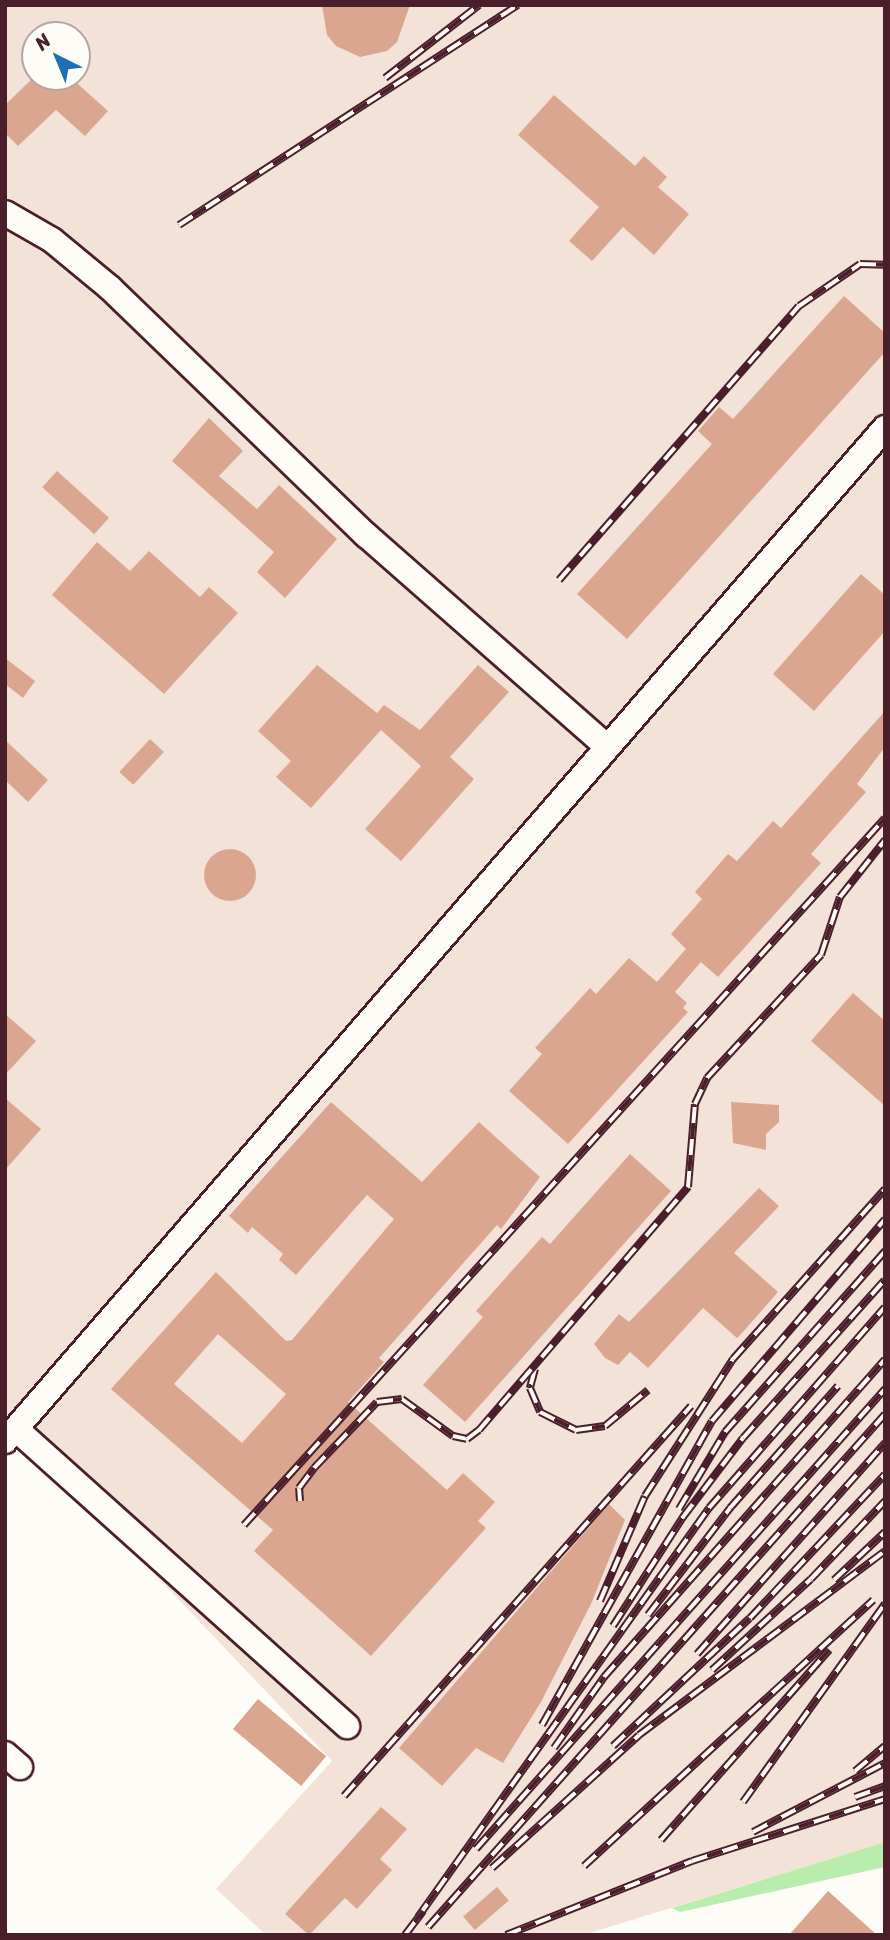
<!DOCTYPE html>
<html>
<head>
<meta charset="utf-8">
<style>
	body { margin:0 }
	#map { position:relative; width:890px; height:1940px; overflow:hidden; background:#fdfcf7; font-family:Sriracha,sans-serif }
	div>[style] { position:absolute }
	.built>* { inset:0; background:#f3e2d8 }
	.green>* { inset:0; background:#b9edae }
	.building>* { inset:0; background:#dba690; transform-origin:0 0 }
	.round { border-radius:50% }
	.roads { filter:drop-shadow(2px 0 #4a1f2b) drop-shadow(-2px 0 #4a1f2b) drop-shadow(0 2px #4a1f2b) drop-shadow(0 -2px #4a1f2b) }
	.minor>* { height:24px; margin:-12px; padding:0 12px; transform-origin:12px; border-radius:12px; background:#fdfcf7 }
	.rail>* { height:8px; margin-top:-4px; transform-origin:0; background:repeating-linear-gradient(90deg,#fdfcf7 0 16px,#4a1f2b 0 32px); box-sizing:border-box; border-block:2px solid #4a1f2b }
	span { translate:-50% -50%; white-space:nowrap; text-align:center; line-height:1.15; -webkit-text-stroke:6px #fdfcf7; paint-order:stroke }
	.frame { position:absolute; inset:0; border:7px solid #4a1f2b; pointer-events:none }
	.north { position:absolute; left:21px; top:21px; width:70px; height:70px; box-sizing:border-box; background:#fdfcf7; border:2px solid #b5a4a5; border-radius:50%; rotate:317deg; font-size:19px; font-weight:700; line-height:28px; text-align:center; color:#4a1f2b }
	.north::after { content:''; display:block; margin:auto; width:24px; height:32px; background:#1f6fb2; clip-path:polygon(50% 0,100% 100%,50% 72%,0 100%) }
</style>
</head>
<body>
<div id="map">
	<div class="built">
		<div style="clip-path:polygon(evenodd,5px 5px,885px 5px,885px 1842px,583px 1935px,266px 1935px,216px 1889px,332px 1761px,17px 1429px,5px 1441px,5px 5px,35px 35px,77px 35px,77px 77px,35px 77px,35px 35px)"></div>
	</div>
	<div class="green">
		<div style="clip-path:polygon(885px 1842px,885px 1867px,680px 1912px,672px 1908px)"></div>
	</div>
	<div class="building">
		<div style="clip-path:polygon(322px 5px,410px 5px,397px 42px,387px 51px,360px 57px,336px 46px,327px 35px)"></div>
		<div style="clip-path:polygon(34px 77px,70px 77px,108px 111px,85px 136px,56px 110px,18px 146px,5px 133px,5px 105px)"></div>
		<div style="clip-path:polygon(554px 95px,635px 166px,644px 156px,667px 177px,658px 187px,689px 214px,654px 255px,623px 227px,592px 261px,569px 241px,599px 207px,518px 135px)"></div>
		<div style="clip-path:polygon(844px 296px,885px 333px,885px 352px,627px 639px,577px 594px,712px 444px,698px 431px,719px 407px,733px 419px)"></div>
		<div style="clip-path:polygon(209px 418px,243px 451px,219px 476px,257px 509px,279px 485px,337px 539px,285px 598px,257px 572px,274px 552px,172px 461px)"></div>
		<div style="left:57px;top:471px;width:70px;height:22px;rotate:42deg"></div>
		<div style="clip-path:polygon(97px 542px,130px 571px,149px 551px,200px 597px,209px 587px,238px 613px,164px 694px,52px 595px)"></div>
		<div style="clip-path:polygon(861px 574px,885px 595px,885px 631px,814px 711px,773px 674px)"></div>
		<div style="clip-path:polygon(5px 658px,35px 681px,23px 698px,5px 684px)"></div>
		<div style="clip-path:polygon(317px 665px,377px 713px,384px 705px,420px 730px,478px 665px,509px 692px,450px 757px,474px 779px,401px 861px,365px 829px,421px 766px,381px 730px,311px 808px,276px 777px,291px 761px,258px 731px)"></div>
		<div style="clip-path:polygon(885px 711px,885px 747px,857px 784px,866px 792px,811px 854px,821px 863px,718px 977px,701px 962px,675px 992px,687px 1003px,683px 1008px,688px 1012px,568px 1144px,509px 1091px,542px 1054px,535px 1048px,590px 988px,596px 994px,629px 958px,657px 982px,686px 949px,671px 934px,702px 899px,695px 892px,728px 854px,737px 861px,773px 821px,781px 828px)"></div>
		<div style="left:150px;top:739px;width:19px;height:45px;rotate:43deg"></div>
		<div style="clip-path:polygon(5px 740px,48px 780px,28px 802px,5px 780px)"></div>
		<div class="round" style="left:204px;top:849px;width:52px;height:52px"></div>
		<div style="clip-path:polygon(853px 993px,885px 1021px,885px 1106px,811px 1041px)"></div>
		<div style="clip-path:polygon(5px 1014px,36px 1041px,5px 1075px)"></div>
		<div style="clip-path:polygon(5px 1098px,41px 1129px,5px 1170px)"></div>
		<div style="clip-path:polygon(evenodd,331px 1102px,422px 1182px,479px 1122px,540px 1177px,501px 1229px,497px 1225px,379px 1358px,384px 1362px,348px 1402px,447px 1490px,463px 1473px,495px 1502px,478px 1521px,486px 1528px,371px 1656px,254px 1551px,273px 1530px,111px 1389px,216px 1272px,286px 1341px,292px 1340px,394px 1219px,367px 1195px,296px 1275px,279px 1260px,283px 1254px,252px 1227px,248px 1233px,229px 1216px,331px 1102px,218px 1334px,286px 1394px,242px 1443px,174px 1384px,218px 1334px)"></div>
		<div style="clip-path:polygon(731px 1102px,779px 1105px,779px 1122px,766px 1134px,766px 1150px,733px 1143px)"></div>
		<div style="clip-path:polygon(630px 1154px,671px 1191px,465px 1422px,423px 1385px,483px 1317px,476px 1311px,542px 1237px,550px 1244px)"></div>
		<div style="clip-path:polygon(759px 1188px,779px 1206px,734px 1253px,778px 1292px,742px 1333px,737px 1338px,703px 1308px,648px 1368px,630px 1352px,618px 1365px,605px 1358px,594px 1344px,619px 1314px,629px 1322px)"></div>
		<div style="clip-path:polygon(609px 1504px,625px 1520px,591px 1604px,541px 1702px,503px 1763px,476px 1748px,442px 1786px,399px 1748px)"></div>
		<div style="left:258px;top:1699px;width:89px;height:39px;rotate:40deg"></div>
		<div style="clip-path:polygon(381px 1807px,407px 1829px,380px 1859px,392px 1870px,357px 1909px,345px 1898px,309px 1935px,285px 1914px)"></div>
		<div style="left:497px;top:1887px;width:18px;height:45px;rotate:49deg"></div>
		<div style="clip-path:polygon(828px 1891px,877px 1935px,789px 1935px)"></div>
	</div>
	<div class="roads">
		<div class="minor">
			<div style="left:5px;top:213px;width:54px;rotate:29.9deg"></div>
			<div style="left:52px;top:240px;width:75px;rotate:39.6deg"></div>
			<div style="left:110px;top:288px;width:356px;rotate:44deg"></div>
			<div style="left:366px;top:535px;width:321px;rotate:41.3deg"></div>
			<div style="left:16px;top:1429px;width:445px;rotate:41.9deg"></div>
			<div style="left:5px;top:1441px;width:1342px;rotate:-49.02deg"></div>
			<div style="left:5px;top:1754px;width:20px;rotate:41deg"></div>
		</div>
	</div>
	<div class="rail">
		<div style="left:385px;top:78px;width:119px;rotate:-37.8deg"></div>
		<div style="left:179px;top:225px;width:404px;rotate:-33deg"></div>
		<div style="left:559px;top:580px;width:364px;rotate:-48.8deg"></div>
		<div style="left:799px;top:306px;width:74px;rotate:-34.5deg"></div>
		<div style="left:860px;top:264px;width:25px;rotate:2deg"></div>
		<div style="left:535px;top:1369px;width:20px;rotate:105deg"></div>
		<div style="left:530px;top:1388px;width:26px;rotate:67deg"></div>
		<div style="left:540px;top:1412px;width:40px;rotate:26.6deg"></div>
		<div style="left:576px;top:1430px;width:29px;rotate:-8deg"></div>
		<div style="left:605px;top:1426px;width:56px;rotate:-39.9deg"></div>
		<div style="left:300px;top:1501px;width:13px;rotate:-94deg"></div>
		<div style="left:299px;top:1488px;width:25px;rotate:-53deg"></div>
		<div style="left:314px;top:1468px;width:91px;rotate:-46.3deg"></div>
		<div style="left:377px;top:1402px;width:25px;rotate:-7deg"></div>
		<div style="left:402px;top:1399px;width:63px;rotate:36deg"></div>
		<div style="left:453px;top:1436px;width:14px;rotate:12deg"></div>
		<div style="left:467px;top:1439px;width:15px;rotate:-37deg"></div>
		<div style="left:479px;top:1430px;width:321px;rotate:-49.3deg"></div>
		<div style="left:688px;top:1187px;width:83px;rotate:-85.2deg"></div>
		<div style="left:695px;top:1104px;width:29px;rotate:-65deg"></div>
		<div style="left:707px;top:1078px;width:168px;rotate:-47.2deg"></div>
		<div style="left:821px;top:955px;width:61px;rotate:-71.9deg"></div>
		<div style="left:840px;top:897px;width:73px;rotate:-51.7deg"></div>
		<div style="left:679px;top:1509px;width:90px;rotate:-59.1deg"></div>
		<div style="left:725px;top:1432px;width:242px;rotate:-48.5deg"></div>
		<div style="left:244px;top:1525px;width:954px;rotate:-47.8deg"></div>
		<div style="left:834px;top:1580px;width:70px;rotate:-43.3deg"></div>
		<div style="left:600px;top:1601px;width:114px;rotate:-66.8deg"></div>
		<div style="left:645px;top:1496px;width:163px;rotate:-57.3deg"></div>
		<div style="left:733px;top:1359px;width:228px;rotate:-48.2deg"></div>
		<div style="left:648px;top:1615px;width:135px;rotate:-52.5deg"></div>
		<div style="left:730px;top:1508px;width:163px;rotate:-48.5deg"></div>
		<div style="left:613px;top:1626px;width:130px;rotate:-57.3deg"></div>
		<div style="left:683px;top:1517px;width:99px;rotate:-52.8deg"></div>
		<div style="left:743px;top:1438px;width:212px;rotate:-48.1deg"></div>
		<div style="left:697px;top:1654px;width:283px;rotate:-48.3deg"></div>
		<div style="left:712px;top:1670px;width:134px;rotate:-42.6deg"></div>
		<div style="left:811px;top:1579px;width:108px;rotate:-46.5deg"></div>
		<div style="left:542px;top:1725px;width:348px;rotate:-60.8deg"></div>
		<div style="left:712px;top:1421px;width:266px;rotate:-49.4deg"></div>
		<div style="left:613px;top:1746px;width:187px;rotate:-43.1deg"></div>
		<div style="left:750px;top:1618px;width:197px;rotate:-46.8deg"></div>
		<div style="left:554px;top:1748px;width:87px;rotate:-54.8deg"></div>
		<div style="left:604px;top:1677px;width:424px;rotate:-48.5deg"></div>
		<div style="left:855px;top:1771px;width:39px;rotate:-40deg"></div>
		<div style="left:344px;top:1796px;width:522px;rotate:-48.34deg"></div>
		<div style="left:855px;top:1797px;width:32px;rotate:-20deg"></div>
		<div style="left:743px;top:1802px;width:244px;rotate:-54.4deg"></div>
		<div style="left:753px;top:1832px;width:149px;rotate:-27.6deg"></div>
		<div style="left:661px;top:1840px;width:254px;rotate:-48.5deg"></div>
		<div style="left:476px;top:1849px;width:616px;rotate:-48.36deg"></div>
		<div style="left:584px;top:1866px;width:393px;rotate:-42.6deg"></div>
		<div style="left:492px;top:1868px;width:198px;rotate:-42.1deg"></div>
		<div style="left:639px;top:1735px;width:307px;rotate:-36.8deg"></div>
		<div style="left:418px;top:1917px;width:502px;rotate:-54.57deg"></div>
		<div style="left:709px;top:1508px;width:267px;rotate:-48.8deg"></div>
		<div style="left:428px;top:1927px;width:687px;rotate:-48.3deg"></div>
		<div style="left:405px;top:1935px;width:30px;rotate:-53deg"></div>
		<div style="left:506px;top:1935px;width:200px;rotate:-21.7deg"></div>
		<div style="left:692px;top:1861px;width:203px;rotate:-17.8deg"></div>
	</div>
	<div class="frame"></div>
	<div class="north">N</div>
</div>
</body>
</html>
